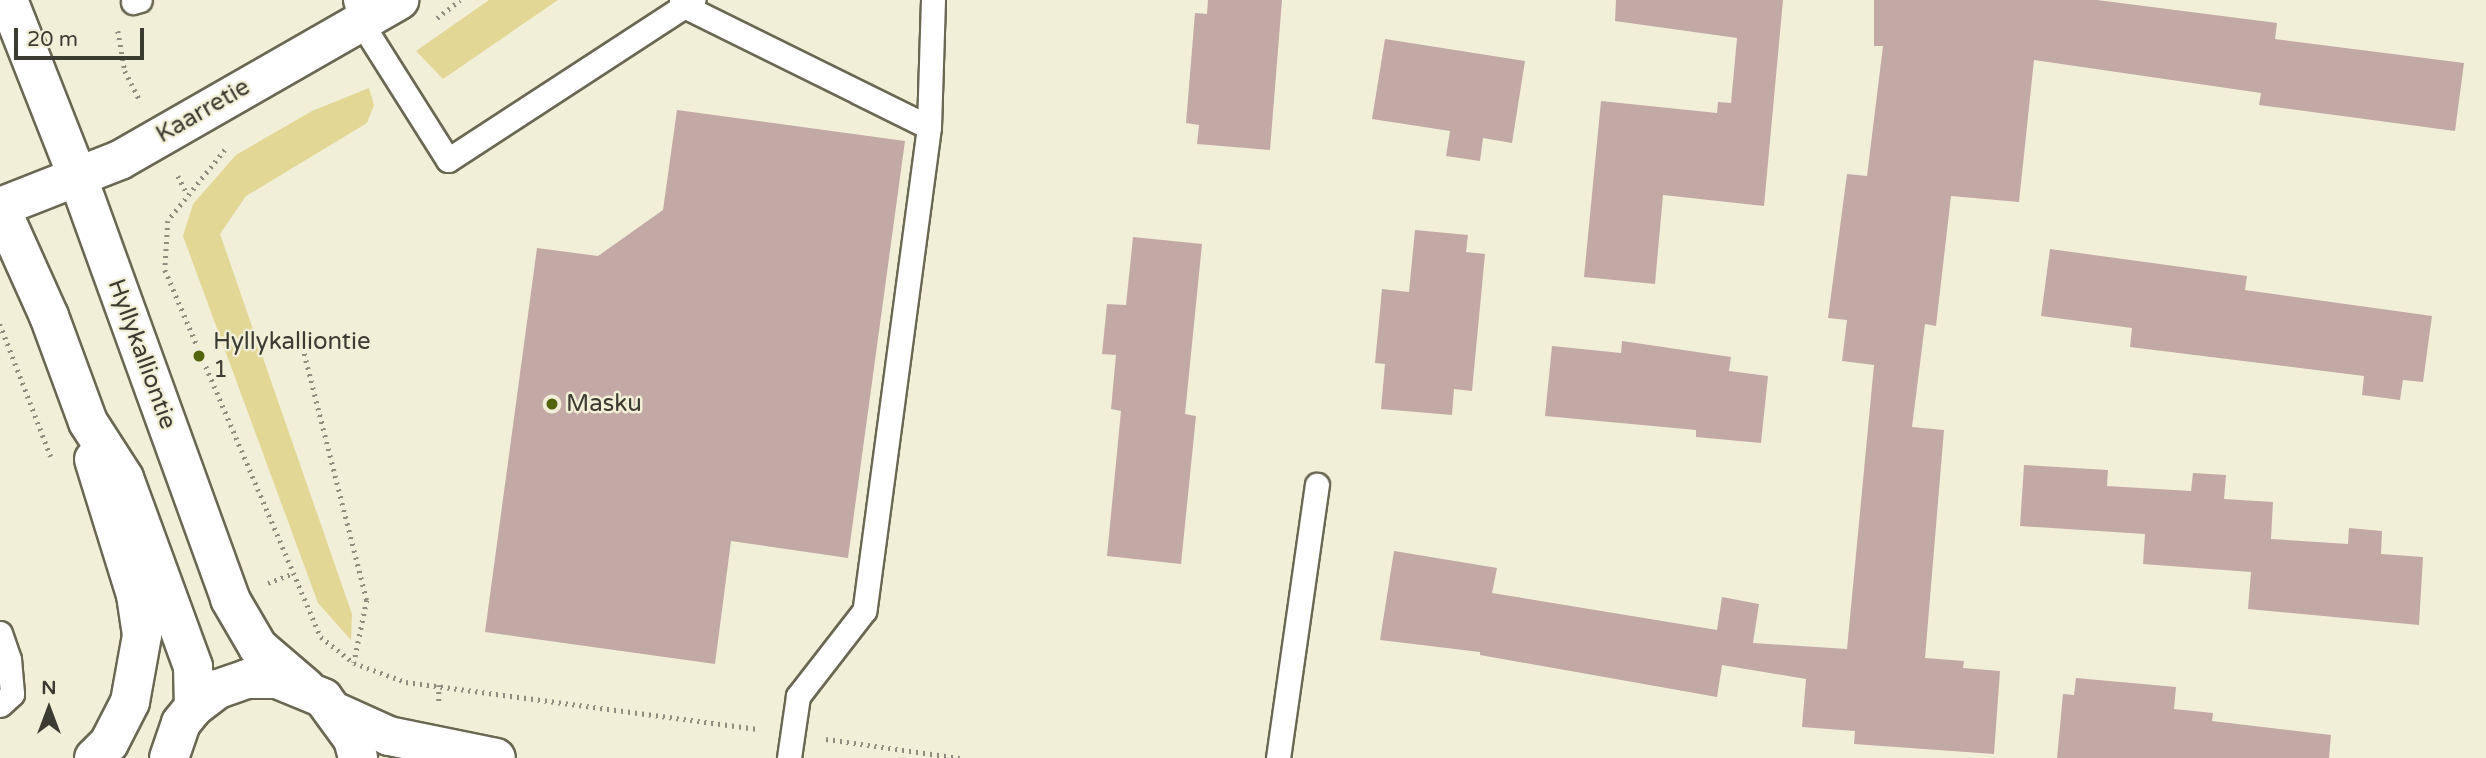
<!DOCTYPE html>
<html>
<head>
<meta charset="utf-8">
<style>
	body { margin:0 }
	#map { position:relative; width:2486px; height:758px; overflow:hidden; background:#f2efd8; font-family:"Varela Round",sans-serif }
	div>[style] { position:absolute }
	.green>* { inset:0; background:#e2d794 }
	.building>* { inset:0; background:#c2a9a6 }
	.path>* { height:4.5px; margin-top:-2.25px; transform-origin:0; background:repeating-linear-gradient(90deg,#8f8d7d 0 2px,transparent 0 7px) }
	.roads { filter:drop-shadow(2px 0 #6a6753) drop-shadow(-2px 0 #6a6753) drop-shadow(0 2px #6a6753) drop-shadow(0 -2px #6a6753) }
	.service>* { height:23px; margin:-11.5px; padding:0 11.5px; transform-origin:11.5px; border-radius:11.5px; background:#fff }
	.minor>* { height:38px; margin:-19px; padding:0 19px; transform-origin:19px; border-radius:19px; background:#fff }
	.tertiary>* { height:38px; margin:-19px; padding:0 19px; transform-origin:19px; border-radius:19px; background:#fff }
	.secondary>* { height:38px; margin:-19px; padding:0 19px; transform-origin:19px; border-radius:19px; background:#fff }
	.dots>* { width:19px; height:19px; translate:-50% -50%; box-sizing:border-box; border:4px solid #f2efd8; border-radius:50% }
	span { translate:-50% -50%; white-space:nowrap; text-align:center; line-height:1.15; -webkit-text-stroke:5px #f2efd8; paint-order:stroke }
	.street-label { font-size:24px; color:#3c3b32 }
	.poi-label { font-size:24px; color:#3c3b32 }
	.left { translate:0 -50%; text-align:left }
	.north { position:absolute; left:14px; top:674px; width:70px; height:70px; -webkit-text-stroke:5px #f2efd8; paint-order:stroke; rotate:0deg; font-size:19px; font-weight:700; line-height:28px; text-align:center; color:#3c3b32 }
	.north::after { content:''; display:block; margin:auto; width:24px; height:32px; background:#3c3b32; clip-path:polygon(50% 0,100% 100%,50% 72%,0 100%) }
	.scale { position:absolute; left:14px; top:28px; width:130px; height:32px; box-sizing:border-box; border:4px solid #3c3b32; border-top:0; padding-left:9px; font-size:21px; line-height:24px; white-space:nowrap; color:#3c3b32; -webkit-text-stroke:5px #f2efd8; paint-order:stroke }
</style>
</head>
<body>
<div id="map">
	<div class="green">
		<div style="clip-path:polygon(489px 0,558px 0,443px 79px,416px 51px)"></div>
		<div style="clip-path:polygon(369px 88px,374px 105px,367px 123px,246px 196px,220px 234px,352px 614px,351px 640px,318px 603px,183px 236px,193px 204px,236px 155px,312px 111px)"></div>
	</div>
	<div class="building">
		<div style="clip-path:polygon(1208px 0,1282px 0,1270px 150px,1197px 144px,1199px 125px,1186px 123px,1195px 13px,1207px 14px)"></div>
		<div style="clip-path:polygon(1616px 0,1783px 0,1764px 206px,1663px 195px,1655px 284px,1584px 277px,1601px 101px,1717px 113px,1718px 102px,1731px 103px,1737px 38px,1615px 21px)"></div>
		<div style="clip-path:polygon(1874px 0,2097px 0,2277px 23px,2275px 39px,2464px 63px,2455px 131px,2259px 105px,2261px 93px,2034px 60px,2019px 202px,1951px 196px,1936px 326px,1925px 324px,1912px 427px,1944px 430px,1925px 658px,1964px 661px,1963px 668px,2000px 671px,1994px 754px,1854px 744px,1855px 731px,1802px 727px,1806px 679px,1722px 665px,1717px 697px,1480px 655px,1480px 652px,1380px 640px,1394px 551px,1497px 568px,1492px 593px,1717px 630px,1722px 597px,1759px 604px,1753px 643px,1847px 649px,1874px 365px,1842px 361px,1847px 320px,1828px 318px,1847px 174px,1867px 176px,1883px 46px,1874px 46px)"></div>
		<div style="clip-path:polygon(1385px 39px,1525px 61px,1512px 143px,1483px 138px,1480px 161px,1446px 156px,1450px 131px,1372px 119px)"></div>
		<div style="clip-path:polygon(677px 110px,905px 141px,848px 558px,731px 541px,715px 664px,485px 632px,537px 248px,598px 256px,663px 210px)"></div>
		<div style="clip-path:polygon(1415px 230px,1468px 235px,1466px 252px,1485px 254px,1472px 391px,1454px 389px,1452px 415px,1381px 409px,1385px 364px,1375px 363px,1382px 289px,1409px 292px)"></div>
		<div style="clip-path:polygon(1133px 237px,1202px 244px,1185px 414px,1196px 416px,1181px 564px,1107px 556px,1121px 411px,1111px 409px,1116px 355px,1102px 354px,1107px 304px,1126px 305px)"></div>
		<div style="clip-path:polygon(2050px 249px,2247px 276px,2245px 290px,2432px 316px,2423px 382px,2403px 380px,2400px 400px,2362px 395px,2364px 376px,2130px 347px,2132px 328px,2041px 316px)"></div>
		<div style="clip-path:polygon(1622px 341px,1731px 357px,1729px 371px,1768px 376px,1761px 443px,1696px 437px,1696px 430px,1545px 416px,1552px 346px,1621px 353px)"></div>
		<div style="clip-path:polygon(2024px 465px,2108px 470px,2107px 486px,2191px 491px,2193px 473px,2226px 475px,2224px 499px,2273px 502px,2271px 539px,2348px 544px,2349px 528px,2382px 531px,2381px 554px,2423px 557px,2419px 625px,2248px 609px,2251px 572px,2143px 564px,2145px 534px,2020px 526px)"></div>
		<div style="clip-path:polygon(2076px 678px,2176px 687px,2174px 709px,2213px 713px,2212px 721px,2331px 735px,2329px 758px,2057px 758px,2063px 694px,2074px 695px)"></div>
	</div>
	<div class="path">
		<div style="left:437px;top:18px;width:29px;rotate:-38deg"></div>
		<div style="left:118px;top:31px;width:41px;rotate:80.1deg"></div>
		<div style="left:125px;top:71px;width:35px;rotate:63deg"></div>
		<div style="left:225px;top:150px;width:91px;rotate:128.8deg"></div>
		<div style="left:168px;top:221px;width:49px;rotate:93.5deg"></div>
		<div style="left:165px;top:270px;width:399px;rotate:67deg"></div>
		<div style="left:321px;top:637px;width:42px;rotate:38.2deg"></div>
		<div style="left:354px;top:663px;width:55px;rotate:20.1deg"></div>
		<div style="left:406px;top:682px;width:355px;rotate:7.6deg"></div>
		<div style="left:178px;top:176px;width:20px;rotate:63deg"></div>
		<div style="left:0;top:324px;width:142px;rotate:69deg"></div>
		<div style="left:301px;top:340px;width:268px;rotate:75.8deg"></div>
		<div style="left:367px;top:600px;width:64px;rotate:101.7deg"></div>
		<div style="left:268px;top:583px;width:25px;rotate:-21deg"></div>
		<div style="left:439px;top:685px;width:20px;rotate:90deg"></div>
		<div style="left:826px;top:739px;width:135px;rotate:8.1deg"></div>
	</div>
	<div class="roads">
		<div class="service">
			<div style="left:355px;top:0;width:25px;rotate:74deg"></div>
			<div style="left:362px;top:24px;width:161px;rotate:57.7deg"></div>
			<div style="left:448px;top:160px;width:293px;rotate:-33.1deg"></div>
			<div style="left:681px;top:0;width:9px;rotate:54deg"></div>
			<div style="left:686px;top:7px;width:271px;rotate:26.3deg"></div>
			<div style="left:929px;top:127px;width:488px;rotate:97.6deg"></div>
			<div style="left:864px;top:611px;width:108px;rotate:127.8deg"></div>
			<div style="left:798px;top:696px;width:63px;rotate:98.3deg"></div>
			<div style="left:133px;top:2px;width:7px;rotate:-16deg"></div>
			<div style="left:929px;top:127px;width:127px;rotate:-88.2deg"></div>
			<div style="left:0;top:633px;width:28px;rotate:71deg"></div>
			<div style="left:9px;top:659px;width:35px;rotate:85deg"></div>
			<div style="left:12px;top:694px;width:16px;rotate:137deg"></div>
			<div style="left:1278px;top:758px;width:276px;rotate:-81.9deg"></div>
		</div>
		<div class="minor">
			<div style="left:0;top:207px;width:129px;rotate:-21.4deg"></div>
			<div style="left:120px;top:160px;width:322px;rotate:-29.8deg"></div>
		</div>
		<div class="tertiary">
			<div style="left:338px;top:713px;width:56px;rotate:24.3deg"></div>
			<div style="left:389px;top:736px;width:109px;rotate:11.6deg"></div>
		</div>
		<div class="secondary">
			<div style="left:8px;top:0;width:191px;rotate:68.5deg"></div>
			<div style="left:78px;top:178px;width:448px;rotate:70.1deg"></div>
			<div style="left:230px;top:599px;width:56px;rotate:59.7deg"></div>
			<div style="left:258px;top:647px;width:63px;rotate:40.5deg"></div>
			<div style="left:0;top:207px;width:120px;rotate:65.8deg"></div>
			<div style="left:49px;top:316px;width:113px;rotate:69.8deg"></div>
			<div style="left:88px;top:422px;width:67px;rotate:57.3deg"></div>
			<div style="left:124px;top:478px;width:201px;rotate:69.9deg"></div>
			<div style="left:193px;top:667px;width:40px;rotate:88.6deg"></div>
			<div style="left:94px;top:758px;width:21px;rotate:-45deg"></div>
			<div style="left:109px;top:743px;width:46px;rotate:-62.9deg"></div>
			<div style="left:130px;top:702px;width:68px;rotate:-79.8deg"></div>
			<div style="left:142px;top:635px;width:40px;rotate:-98.5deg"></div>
			<div style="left:136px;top:595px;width:142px;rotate:-107.2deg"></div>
			<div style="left:169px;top:758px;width:37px;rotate:-71deg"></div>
			<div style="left:181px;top:723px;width:21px;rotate:-51deg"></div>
			<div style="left:194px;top:707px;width:30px;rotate:-37deg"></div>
			<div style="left:218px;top:689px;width:31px;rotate:-19deg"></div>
			<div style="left:247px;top:679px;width:30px"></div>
			<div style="left:277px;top:679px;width:50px;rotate:22.4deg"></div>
			<div style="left:323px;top:698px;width:51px;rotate:53.8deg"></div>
			<div style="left:353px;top:739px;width:20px;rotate:75deg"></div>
		</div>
	</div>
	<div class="dots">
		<div style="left:199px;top:356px;background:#52640c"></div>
		<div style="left:552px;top:404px;background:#52640c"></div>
	</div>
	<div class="street-label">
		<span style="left:203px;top:111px;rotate:-30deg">Kaarretie</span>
		<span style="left:142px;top:354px;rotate:70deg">Hyllykalliontie</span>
	</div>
	<div class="poi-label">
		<span class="left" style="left:213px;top:356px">Hyllykalliontie<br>1</span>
		<span class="left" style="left:566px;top:404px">Masku</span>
	</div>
	<div class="north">N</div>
	<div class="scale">20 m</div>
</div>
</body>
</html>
